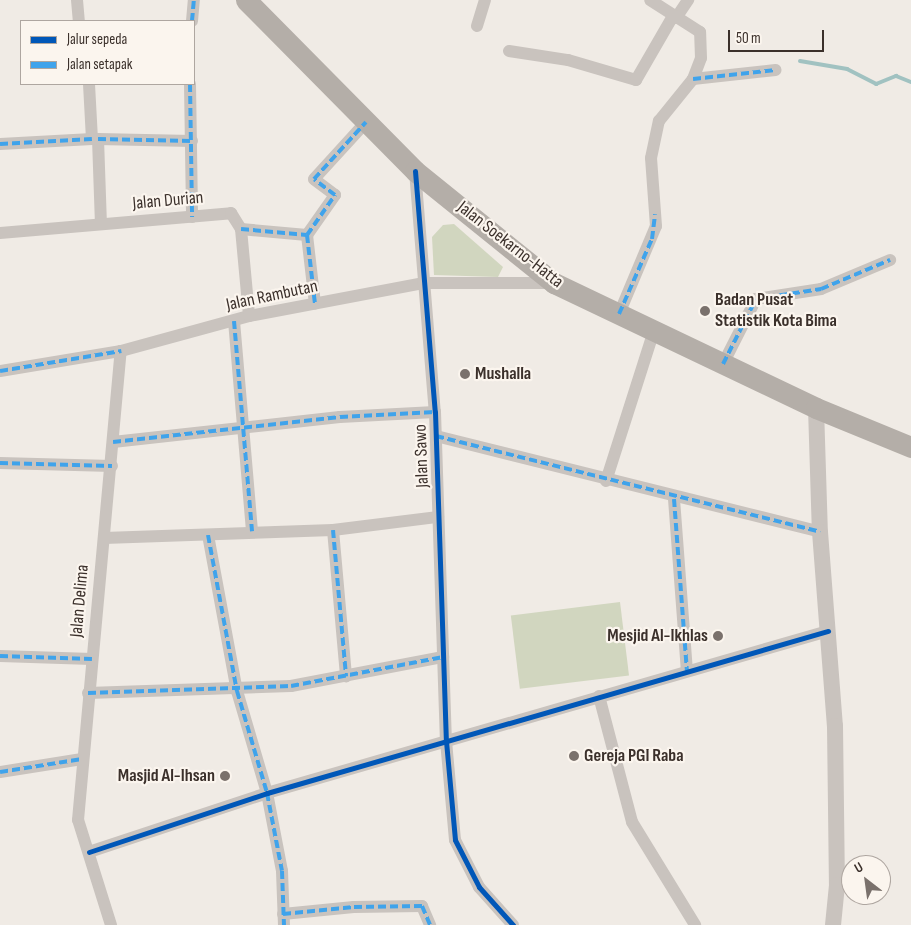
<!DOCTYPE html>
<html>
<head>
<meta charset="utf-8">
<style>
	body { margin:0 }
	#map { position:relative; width:911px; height:925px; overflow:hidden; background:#f0ebe5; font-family:"Sofia Sans Condensed",sans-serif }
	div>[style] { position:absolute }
	.green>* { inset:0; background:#d1d6bf; transform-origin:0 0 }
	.stream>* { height:4px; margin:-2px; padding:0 2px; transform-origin:2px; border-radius:2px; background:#a1c2c1 }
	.minor>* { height:12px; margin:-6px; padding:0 6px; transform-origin:6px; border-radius:6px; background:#c9c3be }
	.tertiary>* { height:16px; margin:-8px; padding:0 8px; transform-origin:8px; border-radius:8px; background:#c9c3be }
	.trunk>* { height:21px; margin:-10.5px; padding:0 10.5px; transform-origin:10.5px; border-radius:10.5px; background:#b4aea8 }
	.quiet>* { height:4px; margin-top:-2px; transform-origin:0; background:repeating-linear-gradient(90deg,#3fa3eb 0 8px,transparent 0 12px) }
	.cycleway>* { height:5px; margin:-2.5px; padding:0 2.5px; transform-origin:2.5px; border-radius:2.5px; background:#0057b8 }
	.dots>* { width:14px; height:14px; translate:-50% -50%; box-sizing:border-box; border:2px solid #fbf5ee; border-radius:50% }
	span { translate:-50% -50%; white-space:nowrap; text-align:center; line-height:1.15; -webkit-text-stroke:4.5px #fbf5ee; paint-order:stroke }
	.street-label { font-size:18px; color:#3b302b }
	.poi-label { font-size:18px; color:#3b302b; font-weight:700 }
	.left { translate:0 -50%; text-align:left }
	.right { translate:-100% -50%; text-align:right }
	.legend { position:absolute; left:20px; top:20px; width:175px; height:65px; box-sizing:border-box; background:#fbf5ee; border:1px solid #aea6a0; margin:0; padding:6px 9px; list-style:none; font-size:15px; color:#3b302b }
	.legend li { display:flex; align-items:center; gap:10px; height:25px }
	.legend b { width:25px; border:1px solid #aea6a0 }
	.north { position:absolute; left:841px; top:855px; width:50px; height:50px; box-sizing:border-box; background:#fbf5ee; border:1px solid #aea6a0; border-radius:50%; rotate:330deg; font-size:14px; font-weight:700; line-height:20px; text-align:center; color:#3b302b }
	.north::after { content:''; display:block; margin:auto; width:18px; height:22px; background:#7a716c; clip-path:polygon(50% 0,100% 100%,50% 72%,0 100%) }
	.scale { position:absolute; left:728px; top:30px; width:96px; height:22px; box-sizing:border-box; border:2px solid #3b302b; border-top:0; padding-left:6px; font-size:15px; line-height:18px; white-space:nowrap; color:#3b302b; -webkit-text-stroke:4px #fbf5ee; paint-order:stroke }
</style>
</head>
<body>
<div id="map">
	<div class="green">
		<div style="clip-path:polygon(454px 224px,503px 267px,498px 277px,434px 275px,432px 237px,443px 225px)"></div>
		<div style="left:620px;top:602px;width:74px;height:110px;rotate:83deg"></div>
	</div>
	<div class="stream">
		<div style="left:800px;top:61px;width:48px;rotate:9.7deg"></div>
		<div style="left:847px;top:69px;width:33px;rotate:27deg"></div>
		<div style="left:876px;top:84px;width:22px;rotate:-22deg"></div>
		<div style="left:896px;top:76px;width:16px;rotate:22deg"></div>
	</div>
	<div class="minor">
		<div style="left:77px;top:0;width:21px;rotate:85deg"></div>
		<div style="left:676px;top:18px;width:22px;rotate:-56deg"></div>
		<div style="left:192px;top:21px;width:21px;rotate:-85deg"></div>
		<div style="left:477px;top:26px;width:27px;rotate:-73deg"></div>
		<div style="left:509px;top:51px;width:60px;rotate:8.7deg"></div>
		<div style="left:568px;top:60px;width:71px;rotate:16.4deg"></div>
		<div style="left:636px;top:80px;width:74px;rotate:-60deg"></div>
		<div style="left:693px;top:79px;width:83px;rotate:-6.2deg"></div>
		<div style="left:89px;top:84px;width:55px;rotate:86.9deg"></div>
		<div style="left:92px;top:139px;width:6px"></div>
		<div style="left:98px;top:139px;width:85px;rotate:88deg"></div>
		<div style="left:190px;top:84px;width:133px;rotate:89.1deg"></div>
		<div style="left:98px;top:139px;width:94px;rotate:1.2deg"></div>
		<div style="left:0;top:144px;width:92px;rotate:-3.1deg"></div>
		<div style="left:415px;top:171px;width:242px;rotate:85.3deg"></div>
		<div style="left:435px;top:412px;width:329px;rotate:88.1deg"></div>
		<div style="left:446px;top:741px;width:99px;rotate:84.8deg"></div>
		<div style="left:455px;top:840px;width:53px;rotate:62.9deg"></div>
		<div style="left:479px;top:887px;width:51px;rotate:48.2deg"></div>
		<div style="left:241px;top:229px;width:66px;rotate:5.2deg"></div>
		<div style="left:307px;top:235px;width:69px;rotate:83.4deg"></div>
		<div style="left:0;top:233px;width:232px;rotate:-4.9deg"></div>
		<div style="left:231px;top:213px;width:19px;rotate:58deg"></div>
		<div style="left:241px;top:229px;width:87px;rotate:84.7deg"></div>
		<div style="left:307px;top:235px;width:49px;rotate:-55deg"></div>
		<div style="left:335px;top:195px;width:26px;rotate:-143deg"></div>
		<div style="left:314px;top:179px;width:77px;rotate:-47.6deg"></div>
		<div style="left:619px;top:314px;width:95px;rotate:-67.2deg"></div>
		<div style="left:656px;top:226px;width:68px;rotate:-94.2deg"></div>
		<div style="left:651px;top:158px;width:38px;rotate:-78deg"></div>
		<div style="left:659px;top:121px;width:54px;rotate:-51deg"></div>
		<div style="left:693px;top:79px;width:22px;rotate:-69deg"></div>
		<div style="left:701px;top:58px;width:26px;rotate:-92deg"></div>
		<div style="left:700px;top:32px;width:59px;rotate:-147.4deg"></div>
		<div style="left:234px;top:321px;width:211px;rotate:85.1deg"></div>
		<div style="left:723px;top:364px;width:73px;rotate:-63.1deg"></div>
		<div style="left:756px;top:299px;width:66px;rotate:-8.7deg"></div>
		<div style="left:821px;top:289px;width:75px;rotate:-22.8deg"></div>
		<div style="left:0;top:371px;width:123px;rotate:-9.4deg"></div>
		<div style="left:121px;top:351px;width:133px;rotate:-15.3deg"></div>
		<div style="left:249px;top:316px;width:177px;rotate:-10.7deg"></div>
		<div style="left:423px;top:283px;width:130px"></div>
		<div style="left:436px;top:436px;width:396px;rotate:14deg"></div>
		<div style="left:113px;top:442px;width:228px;rotate:-6.3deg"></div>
		<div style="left:340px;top:417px;width:95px;rotate:-3deg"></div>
		<div style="left:0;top:463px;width:112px;rotate:1.5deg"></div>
		<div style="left:606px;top:481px;width:157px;rotate:-72.3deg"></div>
		<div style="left:674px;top:499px;width:172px;rotate:85.7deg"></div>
		<div style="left:333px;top:530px;width:147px;rotate:84.9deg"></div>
		<div style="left:208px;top:535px;width:159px;rotate:79.5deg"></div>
		<div style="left:237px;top:691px;width:106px;rotate:73.6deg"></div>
		<div style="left:267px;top:793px;width:79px;rotate:79.1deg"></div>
		<div style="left:282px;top:871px;width:54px;rotate:87.9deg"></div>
		<div style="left:104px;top:538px;width:229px;rotate:-2deg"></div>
		<div style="left:333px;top:530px;width:106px;rotate:-7.1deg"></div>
		<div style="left:0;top:656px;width:92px;rotate:1.9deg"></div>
		<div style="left:88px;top:693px;width:203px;rotate:-2deg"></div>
		<div style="left:291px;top:686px;width:155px;rotate:-10.8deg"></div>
		<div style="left:599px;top:696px;width:130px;rotate:75.3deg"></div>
		<div style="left:632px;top:822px;width:121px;rotate:58.5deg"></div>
		<div style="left:0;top:772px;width:83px;rotate:-9deg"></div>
		<div style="left:89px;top:852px;width:188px;rotate:-18.3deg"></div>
		<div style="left:267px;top:793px;width:584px;rotate:-16.11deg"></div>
		<div style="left:283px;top:914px;width:71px;rotate:-5.6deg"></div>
		<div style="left:354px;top:907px;width:68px;rotate:-0.8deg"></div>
		<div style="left:422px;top:906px;width:21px;rotate:67deg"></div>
		<div style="left:111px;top:925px;width:110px;rotate:-107.4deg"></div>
		<div style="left:78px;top:820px;width:471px;rotate:-84.8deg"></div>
	</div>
	<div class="tertiary">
		<div style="left:816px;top:408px;width:124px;rotate:88.2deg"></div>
		<div style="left:820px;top:532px;width:195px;rotate:85.6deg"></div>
		<div style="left:835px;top:726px;width:159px;rotate:89.3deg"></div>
		<div style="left:837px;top:885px;width:40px;rotate:95.7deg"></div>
	</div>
	<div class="trunk">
		<div style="left:246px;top:0;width:240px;rotate:45.3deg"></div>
		<div style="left:415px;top:171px;width:179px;rotate:38.9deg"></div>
		<div style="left:554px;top:283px;width:290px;rotate:25.5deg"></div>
		<div style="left:816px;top:408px;width:103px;rotate:22.3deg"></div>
	</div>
	<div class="quiet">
		<div style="left:192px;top:21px;width:21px;rotate:-85deg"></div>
		<div style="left:693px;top:79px;width:83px;rotate:-6.2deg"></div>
		<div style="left:190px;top:84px;width:133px;rotate:89.1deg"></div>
		<div style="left:98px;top:139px;width:94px;rotate:1.2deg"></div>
		<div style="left:0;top:144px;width:92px;rotate:-3.1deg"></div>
		<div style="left:241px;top:229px;width:66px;rotate:5.2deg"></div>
		<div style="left:307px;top:235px;width:69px;rotate:83.4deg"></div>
		<div style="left:307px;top:235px;width:49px;rotate:-55deg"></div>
		<div style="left:335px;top:195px;width:26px;rotate:-143deg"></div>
		<div style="left:314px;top:179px;width:77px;rotate:-47.6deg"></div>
		<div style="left:619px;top:314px;width:82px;rotate:-66.3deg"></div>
		<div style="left:652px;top:239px;width:25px;rotate:-83deg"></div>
		<div style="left:234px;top:321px;width:211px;rotate:85.1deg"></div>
		<div style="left:723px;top:364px;width:73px;rotate:-63.1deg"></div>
		<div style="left:756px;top:299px;width:66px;rotate:-8.7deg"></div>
		<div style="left:821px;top:289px;width:75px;rotate:-22.8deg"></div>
		<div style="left:0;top:371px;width:123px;rotate:-9.4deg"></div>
		<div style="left:436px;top:436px;width:396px;rotate:14deg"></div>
		<div style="left:113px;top:442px;width:228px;rotate:-6.3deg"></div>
		<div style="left:340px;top:417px;width:95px;rotate:-3deg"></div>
		<div style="left:0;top:463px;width:112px;rotate:1.5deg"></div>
		<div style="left:674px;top:499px;width:172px;rotate:85.7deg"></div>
		<div style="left:333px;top:530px;width:147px;rotate:84.9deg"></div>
		<div style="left:208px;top:535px;width:159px;rotate:79.5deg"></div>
		<div style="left:237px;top:691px;width:106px;rotate:73.6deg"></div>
		<div style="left:267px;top:793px;width:79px;rotate:79.1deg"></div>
		<div style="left:282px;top:871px;width:54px;rotate:87.9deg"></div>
		<div style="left:0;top:656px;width:92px;rotate:1.9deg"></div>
		<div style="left:88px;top:693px;width:203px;rotate:-2deg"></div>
		<div style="left:291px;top:686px;width:155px;rotate:-10.8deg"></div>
		<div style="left:0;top:772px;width:83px;rotate:-9deg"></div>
		<div style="left:283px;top:914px;width:71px;rotate:-5.6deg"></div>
		<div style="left:354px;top:907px;width:68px;rotate:-0.8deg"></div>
		<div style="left:422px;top:906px;width:21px;rotate:67deg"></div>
	</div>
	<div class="cycleway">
		<div style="left:415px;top:171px;width:242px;rotate:85.3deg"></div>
		<div style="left:435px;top:412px;width:329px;rotate:88.1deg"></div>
		<div style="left:446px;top:741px;width:99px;rotate:84.8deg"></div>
		<div style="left:455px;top:840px;width:53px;rotate:62.9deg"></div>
		<div style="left:479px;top:887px;width:51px;rotate:48.2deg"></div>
		<div style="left:89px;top:852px;width:188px;rotate:-18.3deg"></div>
		<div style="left:267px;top:793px;width:584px;rotate:-16.11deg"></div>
	</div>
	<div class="dots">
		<div style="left:705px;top:311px;background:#7a716c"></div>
		<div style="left:465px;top:374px;background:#7a716c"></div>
		<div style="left:718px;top:636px;background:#7a716c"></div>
		<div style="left:574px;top:756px;background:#7a716c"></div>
		<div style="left:225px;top:776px;background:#7a716c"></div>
	</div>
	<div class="street-label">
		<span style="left:168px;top:201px;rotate:-5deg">Jalan Durian</span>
		<span style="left:510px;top:245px;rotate:38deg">Jalan Soekarno-Hatta</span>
		<span style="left:272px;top:296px;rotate:-12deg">Jalan Rambutan</span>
		<span style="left:422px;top:456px;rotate:-92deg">Jalan Sawo</span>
		<span style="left:80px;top:601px;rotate:-85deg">Jalan Delima</span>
	</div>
	<div class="poi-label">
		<span class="left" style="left:715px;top:311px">Badan Pusat<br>Statistik Kota Bima</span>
		<span class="left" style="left:475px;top:374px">Mushalla</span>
		<span class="right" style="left:708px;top:636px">Mesjid Al-Ikhlas</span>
		<span class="left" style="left:584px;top:756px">Gereja PGI Raba</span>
		<span class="right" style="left:215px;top:776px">Masjid Al-Ihsan</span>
	</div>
	<ul class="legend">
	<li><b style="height:6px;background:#0057b8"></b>Jalur sepeda</li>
	<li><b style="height:6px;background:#3fa3eb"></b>Jalan setapak</li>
	</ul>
	<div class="north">U</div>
	<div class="scale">50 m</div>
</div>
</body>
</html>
